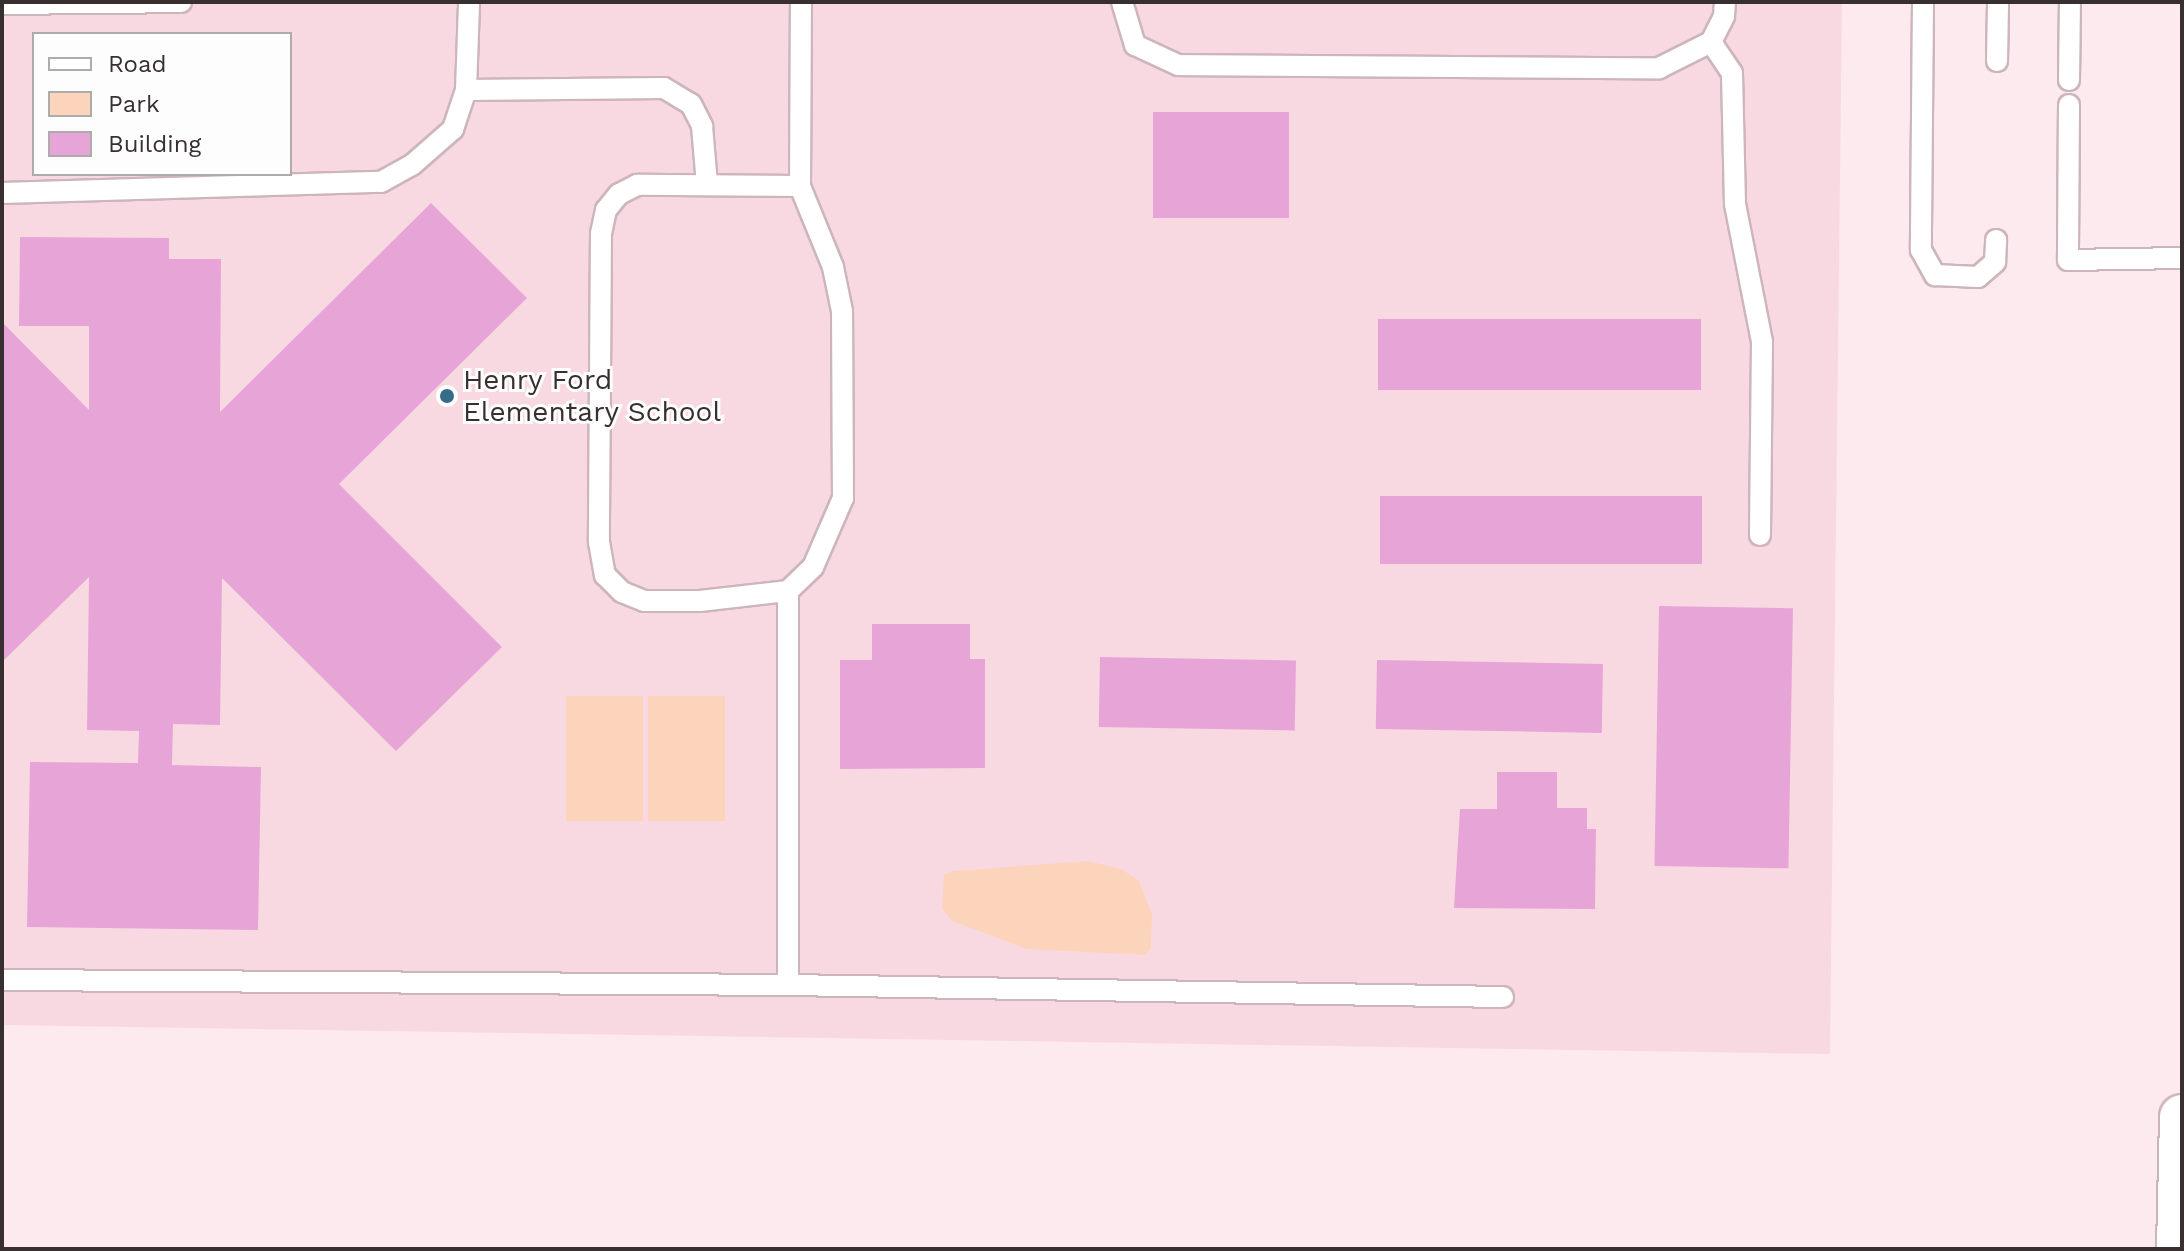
<!DOCTYPE html>
<html>
<head>
<meta charset="utf-8">
<style>
	body { margin:0 }
	#map { position:relative; width:2184px; height:1251px; overflow:hidden; background:#fdeaee; font-family:"Work Sans",sans-serif }
	div>[style] { position:absolute }
	.built>* { inset:0; background:#f9d9e1 }
	.green>* { inset:0; background:#fcd4bc; transform-origin:0 0 }
	.building>* { inset:0; background:#e7a5d7; transform-origin:0 0 }
	.roads { filter:drop-shadow(2px 0 #ccb6bb) drop-shadow(-2px 0 #ccb6bb) drop-shadow(0 2px #ccb6bb) drop-shadow(0 -2px #ccb6bb) }
	.service>* { height:20px; margin:-10px; padding:0 10px; transform-origin:10px; border-radius:10px; background:#fff }
	.secondary>* { height:44px; margin:-22px; padding:0 22px; transform-origin:22px; border-radius:22px; background:#fff }
	.dots>* { width:22px; height:22px; translate:-50% -50%; box-sizing:border-box; border:4px solid #fdfdfd; border-radius:50% }
	span { translate:-50% -50%; white-space:nowrap; text-align:center; line-height:1.15; -webkit-text-stroke:6px #fdfdfd; paint-order:stroke }
	.poi-label { font-size:28px; color:#382f31 }
	.left { translate:0 -50%; text-align:left }
	.frame { position:absolute; inset:0; border:4px solid #382f31; pointer-events:none }
	.legend { position:absolute; left:32px; top:32px; width:260px; height:144px; box-sizing:border-box; background:#fdfdfd; border:2px solid #aeabab; margin:0; padding:10px 14px; list-style:none; font-size:24px; color:#382f31 }
	.legend li { display:flex; align-items:center; gap:16px; height:40px }
	.legend b { width:40px; border:2px solid #aeabab }
</style>
</head>
<body>
<div id="map">
	<div class="built">
		<div style="clip-path:polygon(evenodd,2px 2px,1842px 2px,1830px 1054px,2px 1025px,2px 2px,34px 34px,290px 34px,290px 174px,34px 174px,34px 34px)"></div>
	</div>
	<div class="green">
		<div style="left:566px;top:696px;width:77px;height:125px"></div>
		<div style="left:648px;top:696px;width:77px;height:125px"></div>
		<div style="clip-path:polygon(1088px 861px,1121px 869px,1139px 881px,1152px 914px,1151px 948px,1145px 955px,1027px 949px,952px 921px,942px 908px,944px 875px,953px 871px)"></div>
	</div>
	<div class="building">
		<div style="left:1153px;top:112px;width:136px;height:106px"></div>
		<div style="clip-path:polygon(431px 203px,527px 298px,339px 484px,502px 647px,396px 751px,222px 578px,220px 725px,173px 724px,172px 765px,261px 767px,258px 930px,27px 927px,30px 762px,138px 763px,139px 731px,87px 730px,89px 577px,2px 662px,2px 322px,89px 410px,89px 326px,19px 326px,20px 237px,169px 238px,169px 259px,221px 259px,220px 412px)"></div>
		<div style="left:1378px;top:319px;width:323px;height:71px"></div>
		<div style="left:1380px;top:496px;width:322px;height:68px"></div>
		<div style="left:1659px;top:606px;width:134px;height:260px;rotate:1deg"></div>
		<div style="clip-path:polygon(872px 624px,970px 624px,970px 659px,985px 659px,985px 768px,840px 769px,840px 660px,872px 660px)"></div>
		<div style="left:1100px;top:657px;width:196px;height:70px;rotate:1deg"></div>
		<div style="left:1377px;top:660px;width:226px;height:69px;rotate:1deg"></div>
		<div style="clip-path:polygon(1497px 772px,1557px 772px,1557px 808px,1587px 808px,1587px 829px,1596px 829px,1595px 909px,1454px 908px,1460px 809px,1497px 809px)"></div>
	</div>
	<div class="roads">
		<div class="service">
			<div style="left:1122px;top:2px;width:45px;rotate:73.2deg"></div>
			<div style="left:1135px;top:45px;width:47px;rotate:24.9deg"></div>
			<div style="left:1178px;top:65px;width:481px;rotate:0.4deg"></div>
			<div style="left:1659px;top:68px;width:58px;rotate:-26.6deg"></div>
			<div style="left:1711px;top:42px;width:29px;rotate:-63deg"></div>
			<div style="left:1724px;top:16px;width:14px;rotate:-86deg"></div>
			<div style="left:1923px;top:2px;width:248px;rotate:90.5deg"></div>
			<div style="left:1921px;top:250px;width:29px;rotate:61deg"></div>
			<div style="left:1935px;top:275px;width:43px;rotate:2.7deg"></div>
			<div style="left:1978px;top:277px;width:23px;rotate:-41deg"></div>
			<div style="left:1995px;top:262px;width:22px;rotate:-87deg"></div>
			<div style="left:2px;top:4px;width:179px;rotate:-0.6deg"></div>
			<div style="left:1711px;top:42px;width:37px;rotate:56deg"></div>
			<div style="left:1732px;top:73px;width:131px;rotate:88.7deg"></div>
			<div style="left:1735px;top:204px;width:141px;rotate:78.9deg"></div>
			<div style="left:1762px;top:342px;width:193px;rotate:90.6deg"></div>
			<div style="left:1997px;top:61px;width:59px;rotate:-89deg"></div>
			<div style="left:2069px;top:80px;width:78px;rotate:-89.3deg"></div>
			<div style="left:466px;top:90px;width:198px;rotate:-0.6deg"></div>
			<div style="left:664px;top:88px;width:31px;rotate:31deg"></div>
			<div style="left:691px;top:104px;width:25px;rotate:63deg"></div>
			<div style="left:702px;top:126px;width:58px;rotate:85.1deg"></div>
			<div style="left:2069px;top:105px;width:155px;rotate:90.4deg"></div>
			<div style="left:2068px;top:260px;width:114px;rotate:-1deg"></div>
			<div style="left:800px;top:186px;width:163px;rotate:-179.6deg"></div>
			<div style="left:637px;top:185px;width:20px;rotate:153deg"></div>
			<div style="left:619px;top:194px;width:21px;rotate:129deg"></div>
			<div style="left:606px;top:210px;width:24px;rotate:102deg"></div>
			<div style="left:601px;top:233px;width:309px;rotate:90.4deg"></div>
			<div style="left:599px;top:542px;width:34px;rotate:80deg"></div>
			<div style="left:605px;top:575px;width:24px;rotate:45deg"></div>
			<div style="left:622px;top:592px;width:24px;rotate:22deg"></div>
			<div style="left:644px;top:601px;width:56px"></div>
			<div style="left:700px;top:601px;width:89px;rotate:-6.5deg"></div>
			<div style="left:788px;top:591px;width:35px;rotate:-44deg"></div>
			<div style="left:813px;top:567px;width:75px;rotate:-66.5deg"></div>
			<div style="left:843px;top:498px;width:187px;rotate:-90.3deg"></div>
			<div style="left:842px;top:311px;width:45px;rotate:-101.6deg"></div>
			<div style="left:833px;top:267px;width:87px;rotate:-112.2deg"></div>
			<div style="left:800px;top:186px;width:184px;rotate:-89.7deg"></div>
			<div style="left:2px;top:193px;width:379px;rotate:-1.7deg"></div>
			<div style="left:381px;top:182px;width:35px;rotate:-29deg"></div>
			<div style="left:412px;top:165px;width:55px;rotate:-41.3deg"></div>
			<div style="left:453px;top:129px;width:41px;rotate:-71.6deg"></div>
			<div style="left:466px;top:90px;width:88px;rotate:-88deg"></div>
			<div style="left:788px;top:591px;width:394px;rotate:90deg"></div>
			<div style="left:788px;top:985px;width:715px;rotate:0.96deg"></div>
			<div style="left:2px;top:980px;width:786px;rotate:0.36deg"></div>
		</div>
		<div class="secondary">
			<div style="left:2179px;top:1249px;width:132px;rotate:-88.7deg"></div>
		</div>
	</div>
	<div class="dots">
		<div style="left:447px;top:396px;background:#376c88"></div>
	</div>
	<div class="poi-label">
		<span class="left" style="left:463px;top:396px">Henry Ford<br>Elementary School</span>
	</div>
	<div class="frame"></div>
	<ul class="legend">
	<li><b style="height:10px;background:#fff"></b>Road</li>
	<li><b style="height:22px;background:#fcd4bc"></b>Park</li>
	<li><b style="height:22px;background:#e7a5d7"></b>Building</li>
	</ul>
</div>
</body>
</html>
